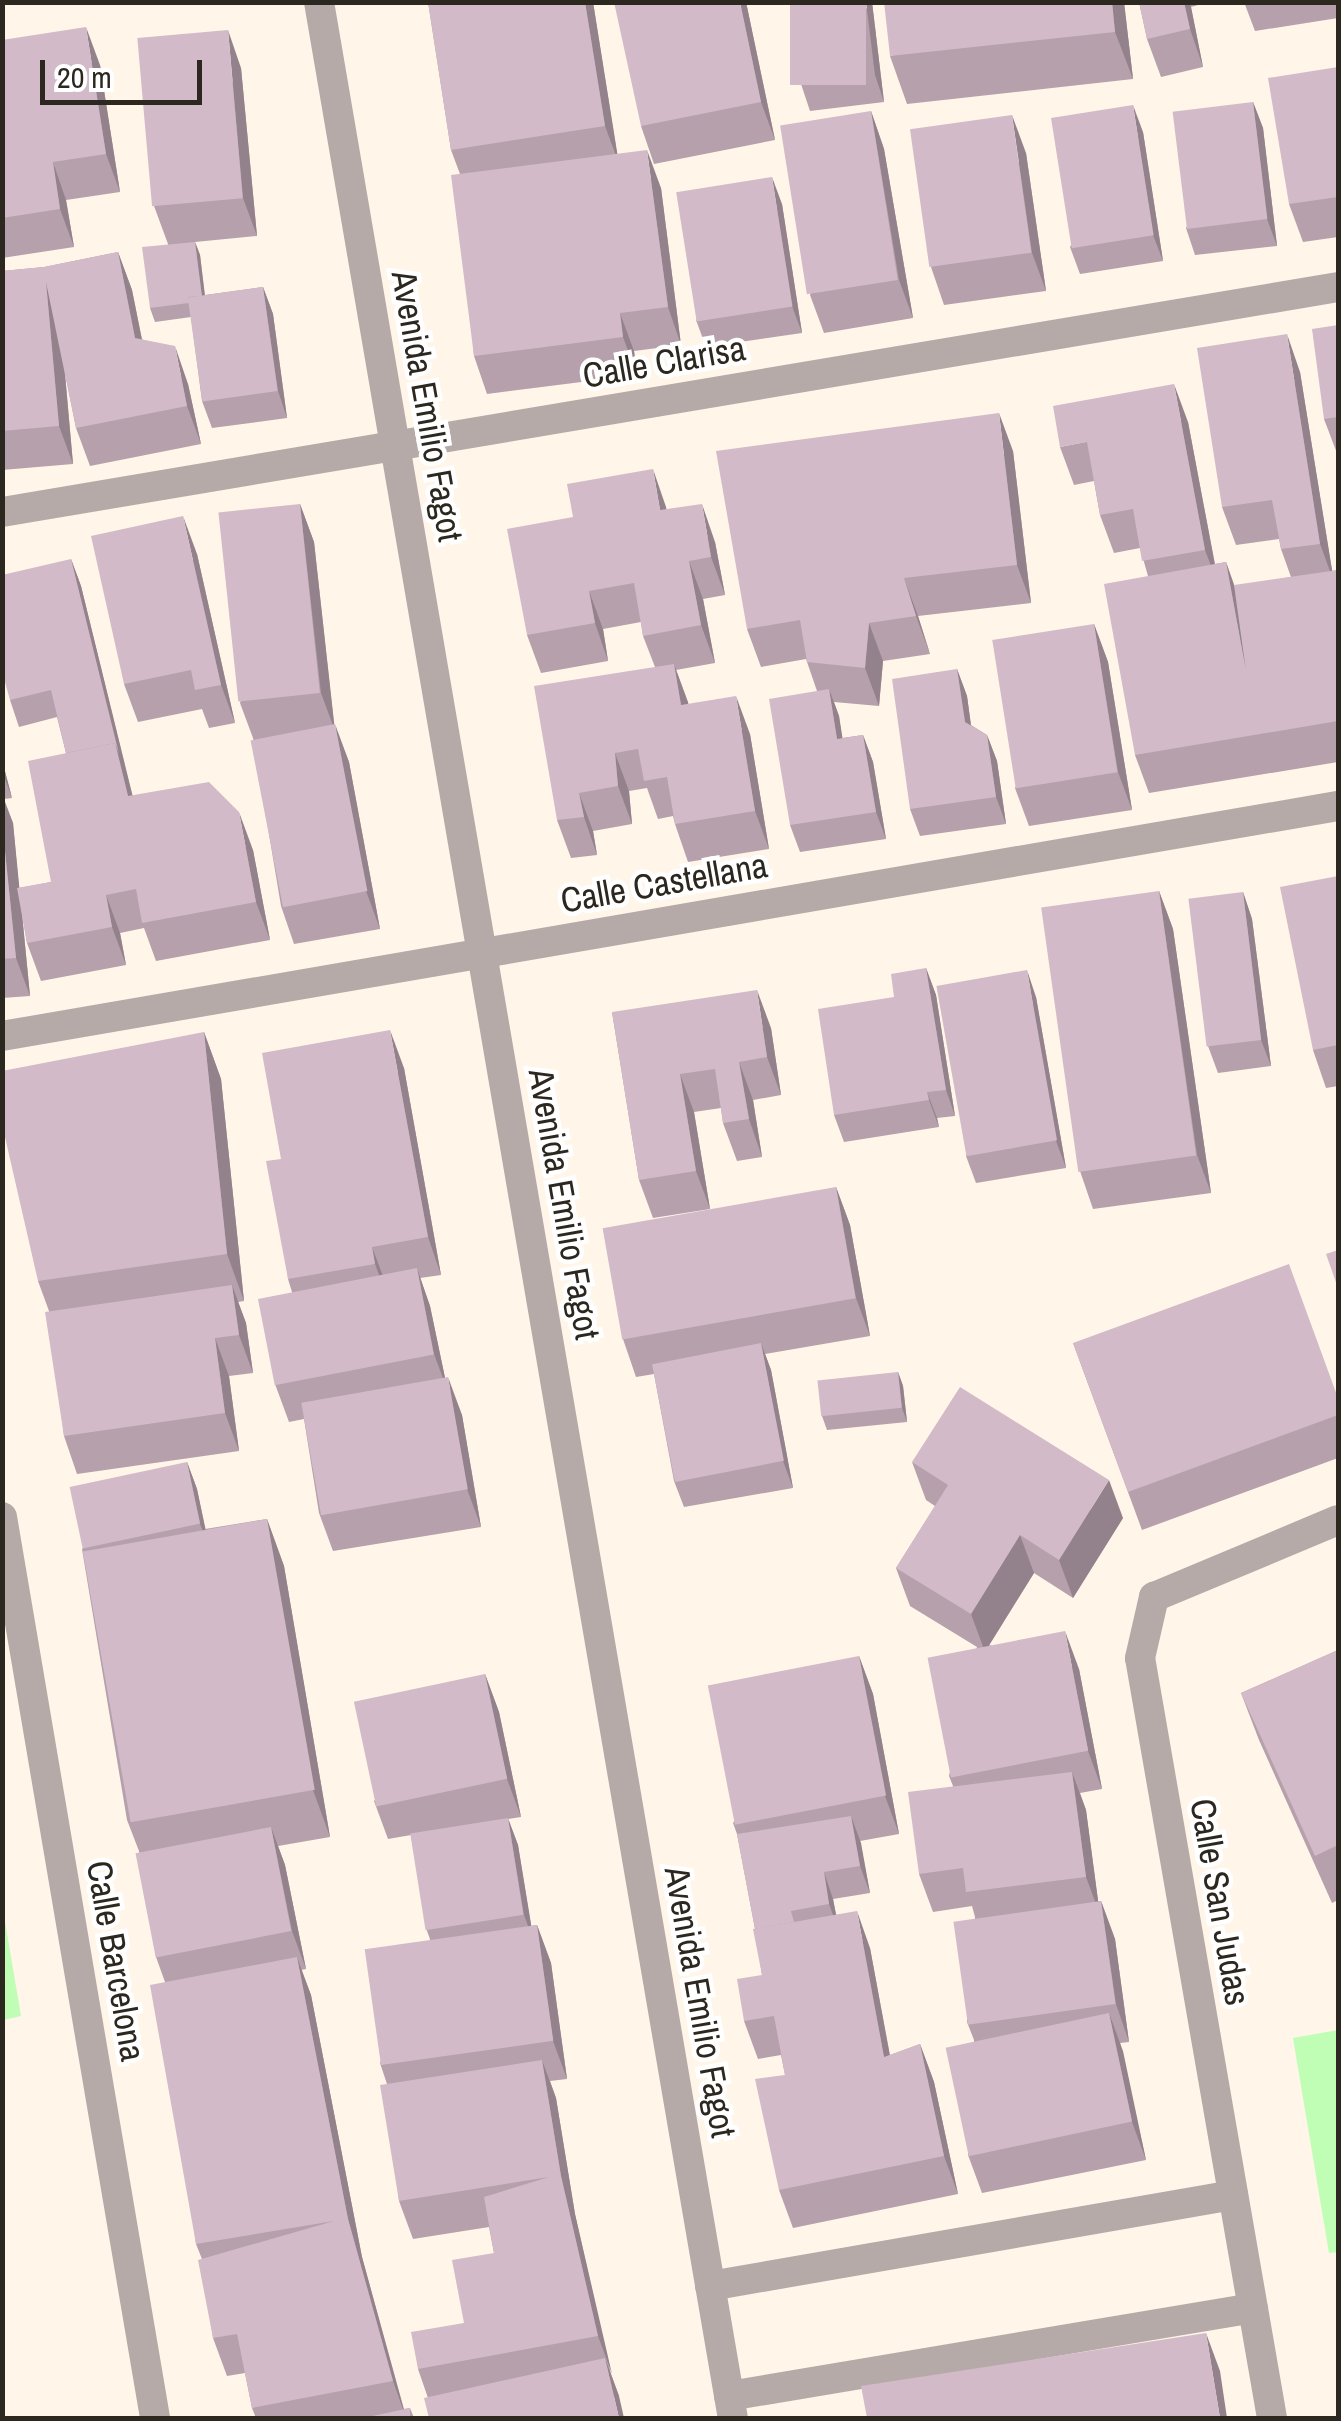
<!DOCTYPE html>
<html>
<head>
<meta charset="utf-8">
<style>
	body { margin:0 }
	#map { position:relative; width:1341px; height:2421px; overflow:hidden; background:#fff5e8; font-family:"Archivo Narrow",sans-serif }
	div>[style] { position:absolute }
	.green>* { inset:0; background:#c0fdb5 }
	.minor>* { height:30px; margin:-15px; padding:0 15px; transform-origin:15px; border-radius:15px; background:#b6aaa8 }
	.wall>* { inset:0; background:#b5a0ac }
	.shaded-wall>* { inset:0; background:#93828c }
	.building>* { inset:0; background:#d2bac8; transform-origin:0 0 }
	span { translate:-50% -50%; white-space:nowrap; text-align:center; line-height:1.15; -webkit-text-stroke:9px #fff; paint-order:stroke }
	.street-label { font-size:35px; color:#2c271f }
	.frame { position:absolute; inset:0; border:5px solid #2c271f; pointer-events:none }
	.scale { position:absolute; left:40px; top:60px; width:162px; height:45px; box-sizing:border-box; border:5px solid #2c271f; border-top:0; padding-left:12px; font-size:30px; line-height:35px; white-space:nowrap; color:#2c271f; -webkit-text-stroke:8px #fff; paint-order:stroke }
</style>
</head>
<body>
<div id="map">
	<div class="green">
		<div style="clip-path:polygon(2px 1904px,21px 2016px,3px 2020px,2px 2020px)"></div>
		<div style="clip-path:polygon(1338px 2030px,1338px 2252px,1329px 2253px,1293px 2038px)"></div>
	</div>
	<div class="minor">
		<div style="left:319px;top:2px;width:2451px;rotate:80.28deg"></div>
		<div style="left:2px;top:512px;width:1355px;rotate:-9.56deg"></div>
		<div style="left:2px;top:1036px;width:1356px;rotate:-9.77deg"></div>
		<div style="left:2px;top:1517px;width:914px;rotate:80.36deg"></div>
		<div style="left:710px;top:2286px;width:531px;rotate:-9.87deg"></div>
		<div style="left:729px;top:2396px;width:531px;rotate:-9.53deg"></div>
		<div style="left:1272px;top:2418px;width:771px;rotate:-99.85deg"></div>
		<div style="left:1140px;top:1658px;width:63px;rotate:-77.1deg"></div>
		<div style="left:1154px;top:1597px;width:199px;rotate:-22.7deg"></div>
	</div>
	<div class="wall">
		<div style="clip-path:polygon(428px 2px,593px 2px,617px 154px,661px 188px,681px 345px,634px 351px,637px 375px,487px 394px,474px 356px,460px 174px,451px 150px)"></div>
		<div style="clip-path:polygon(746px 2px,775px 140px,654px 164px,641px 126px)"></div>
		<div style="clip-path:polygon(872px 2px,884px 102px,810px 111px,801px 84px)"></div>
		<div style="clip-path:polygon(1124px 2px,1133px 79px,907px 104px,890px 56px)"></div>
		<div style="clip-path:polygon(1139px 2px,1209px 2px,1191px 7px,1203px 67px,1161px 77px,1147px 39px)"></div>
		<div style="clip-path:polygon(1244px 2px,1338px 2px,1338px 18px,1255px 31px)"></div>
		<div style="clip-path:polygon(2px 40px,100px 65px,120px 192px,66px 200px,74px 247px,2px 258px)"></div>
		<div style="clip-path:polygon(1338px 67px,1338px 237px,1303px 242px,1289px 204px)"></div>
		<div style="clip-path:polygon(241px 68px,257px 236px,195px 242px,200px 255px,205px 295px,263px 287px,273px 314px,287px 418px,212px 428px,202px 401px,191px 317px,155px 322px,150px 308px,168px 244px,154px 206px)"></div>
		<div style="clip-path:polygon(1253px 102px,1263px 128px,1277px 246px,1195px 255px,1186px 228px)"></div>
		<div style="clip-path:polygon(871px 111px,884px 149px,913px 318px,824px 333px,810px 295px)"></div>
		<div style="clip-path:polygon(1143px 132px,1163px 261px,1080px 274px,1070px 247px)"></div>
		<div style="clip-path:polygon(1026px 153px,1046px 291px,944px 305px,931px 267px)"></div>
		<div style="clip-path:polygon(782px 204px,802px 333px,706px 347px,696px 320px)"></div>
		<div style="clip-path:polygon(118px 252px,132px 290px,142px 339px,188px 384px,201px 444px,90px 466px,76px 428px,65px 373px,73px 464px,2px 470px,2px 271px,44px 267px)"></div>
		<div style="clip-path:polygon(1338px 325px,1338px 456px,1324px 419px)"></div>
		<div style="clip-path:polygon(1300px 372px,1332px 571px,1338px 570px,1338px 762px,1149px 793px,1135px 755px,1148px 576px,1140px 548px,1114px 553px,1100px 515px,1094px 481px,1074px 485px,1060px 447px,1188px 422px,1215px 564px,1226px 562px,1235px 587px,1291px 577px,1281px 549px,1279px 539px,1236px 545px,1222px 507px)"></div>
		<div style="clip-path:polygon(1013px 451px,1031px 603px,918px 616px,930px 654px,883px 661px,879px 706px,834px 702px,839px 716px,842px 738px,863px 735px,873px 762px,886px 839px,800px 852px,790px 825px,817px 691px,806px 659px,761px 667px,747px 629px)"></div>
		<div style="clip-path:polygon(300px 504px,314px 542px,334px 724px,349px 762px,380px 929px,294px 944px,281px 906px,253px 738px,240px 703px)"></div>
		<div style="clip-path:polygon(667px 509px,715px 542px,725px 595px,703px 599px,715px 663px,676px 670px,688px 704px,750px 734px,769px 849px,688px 862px,675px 824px,673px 816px,658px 819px,647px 788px,629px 791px,632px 824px,593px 831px,597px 855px,571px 858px,557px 820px,655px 667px,643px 636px,641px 622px,603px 629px,608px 661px,541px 673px,527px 635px)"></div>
		<div style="clip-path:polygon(197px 554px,235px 723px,209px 728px,202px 709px,138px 722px,124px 684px)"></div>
		<div style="clip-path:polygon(71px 559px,81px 586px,132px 795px,253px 850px,270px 940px,156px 961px,144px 928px,120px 933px,126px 965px,41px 981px,27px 943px,22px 913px,30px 996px,2px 998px,2px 760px,12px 798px,4px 799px,13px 823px,19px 888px,51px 882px,66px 753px,57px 717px,19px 727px,10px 700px)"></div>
		<div style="clip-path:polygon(1094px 624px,1108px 662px,1132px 810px,1029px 826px,1015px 788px)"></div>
		<div style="clip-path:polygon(957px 669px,967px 696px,971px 725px,987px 735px,997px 761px,1006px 824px,920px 836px,910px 809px)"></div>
		<div style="clip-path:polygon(1338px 876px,1338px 1086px,1326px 1088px,1313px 1050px)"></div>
		<div style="clip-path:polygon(1159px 891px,1173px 929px,1211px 1193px,1093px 1209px,1080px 1171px)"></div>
		<div style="clip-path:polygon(1243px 892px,1252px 919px,1271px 1066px,1218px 1073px,1208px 1046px)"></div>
		<div style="clip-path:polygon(926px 968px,936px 995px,955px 1116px,937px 1118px,939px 1127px,844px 1142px,834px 1115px,894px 997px)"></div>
		<div style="clip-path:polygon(1036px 997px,1066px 1168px,976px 1183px,966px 1156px)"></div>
		<div style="clip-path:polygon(612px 1012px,771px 1028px,781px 1095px,753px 1100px,762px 1157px,737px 1161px,723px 1123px,721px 1108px,694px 1112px,710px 1209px,653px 1218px,639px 1180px)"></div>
		<div style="clip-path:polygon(204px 1032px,221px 1079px,244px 1301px,238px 1302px,246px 1323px,253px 1373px,229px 1376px,239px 1451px,77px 1474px,64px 1436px,49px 1311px,38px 1281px)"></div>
		<div style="clip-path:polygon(404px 1068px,441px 1275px,420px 1278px,430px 1306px,445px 1378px,462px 1415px,481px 1527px,333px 1551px,319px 1513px,304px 1419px,289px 1422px,275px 1384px,292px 1292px,288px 1279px,281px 1159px)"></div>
		<div style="clip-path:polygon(836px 1187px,850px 1225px,870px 1336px,765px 1354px,771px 1370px,793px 1488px,684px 1507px,674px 1481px,654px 1374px,636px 1377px,623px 1339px)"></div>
		<div style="clip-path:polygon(1073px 1343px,1338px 1398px,1338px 1458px,1142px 1530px)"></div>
		<div style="clip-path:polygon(898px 1372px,903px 1386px,907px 1422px,827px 1430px,822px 1416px)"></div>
		<div style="clip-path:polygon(187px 1462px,197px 1489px,205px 1529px,267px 1519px,284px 1566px,330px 1837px,278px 1846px,285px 1865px,306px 1969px,301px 1970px,311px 1995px,362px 2257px,404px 2409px,410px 2408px,414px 2418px,256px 2418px,252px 2408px,245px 2373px,227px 2376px,213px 2338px,202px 2259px,196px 2244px,165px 1982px,156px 1957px,139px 1851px,127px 1820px,82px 1549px)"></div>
		<div style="clip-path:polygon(912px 1462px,1123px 1518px,1073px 1598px,1034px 1573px,989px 1645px,1079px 1669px,1102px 1789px,1080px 1793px,1086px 1810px,1098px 1901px,1101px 1901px,1115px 1939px,1129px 2042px,1120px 2043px,1146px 2160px,982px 2193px,968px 2155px,974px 2040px,967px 2022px,975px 1917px,972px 1906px,933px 1912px,919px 1874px,953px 1786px,949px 1776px,977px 1647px,910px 1606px,896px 1568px,935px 1506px,926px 1500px)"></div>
		<div style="clip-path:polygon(1338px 1650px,1338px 1900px,1332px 1903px,1259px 1740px,1241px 1693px)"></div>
		<div style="clip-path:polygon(859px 1656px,873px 1694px,899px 1834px,860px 1841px,870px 1893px,833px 1899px,836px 1914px,870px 1948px,890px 2055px,920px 2044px,934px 2082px,958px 2194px,793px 2228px,779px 2190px,785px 2075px,781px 2055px,758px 2059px,744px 2021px,762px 1975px,755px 1929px,737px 1834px,733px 1823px)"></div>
		<div style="clip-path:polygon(485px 1674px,499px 1712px,521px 1817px,508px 1819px,518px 1845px,531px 1926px,537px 1925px,551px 1963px,567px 2079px,550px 2081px,556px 2098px,575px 2214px,611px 2374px,619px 2396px,428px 2398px,418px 2369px,464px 2323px,494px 2253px,489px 2227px,413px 2239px,399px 2201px,387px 2084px,380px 2063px,430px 1939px,427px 1931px,411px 1835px,388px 1839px,374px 1801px)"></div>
	</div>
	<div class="shaded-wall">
		<div style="clip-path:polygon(585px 2px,593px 2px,619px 164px,605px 126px)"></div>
		<div style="clip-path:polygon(740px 2px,746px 2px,775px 140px,761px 102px)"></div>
		<div style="clip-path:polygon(866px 2px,872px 2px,884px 102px,875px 75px)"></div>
		<div style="clip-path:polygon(1112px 2px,1124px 2px,1133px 79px,1115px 32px)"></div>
		<div style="clip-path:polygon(1184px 2px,1189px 2px,1191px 7px,1203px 67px,1190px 29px)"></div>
		<div style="clip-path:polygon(86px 27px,100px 65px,120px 192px,106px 154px)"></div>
		<div style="clip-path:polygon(228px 30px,241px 68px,257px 236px,243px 198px)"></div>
		<div style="clip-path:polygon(1253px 102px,1263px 128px,1277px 246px,1267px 219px)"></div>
		<div style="clip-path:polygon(1133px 105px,1143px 132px,1163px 261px,1153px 235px)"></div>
		<div style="clip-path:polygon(871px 111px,884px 149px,913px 318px,899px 280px)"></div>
		<div style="clip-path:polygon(1012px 115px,1026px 153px,1046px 291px,1032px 253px)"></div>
		<div style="clip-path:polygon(647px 150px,661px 188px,681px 345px,668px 307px)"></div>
		<div style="clip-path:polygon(53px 162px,66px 200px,74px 247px,60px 209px)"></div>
		<div style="clip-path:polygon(772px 177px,782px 204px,802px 333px,792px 306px)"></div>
		<div style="clip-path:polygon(195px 242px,200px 255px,207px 315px,202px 301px)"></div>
		<div style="clip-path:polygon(118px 252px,132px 290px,149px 376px,135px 338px)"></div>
		<div style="clip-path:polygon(46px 282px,60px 320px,73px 464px,59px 426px)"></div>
		<div style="clip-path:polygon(263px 287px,273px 314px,287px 418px,278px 391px)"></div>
		<div style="clip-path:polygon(620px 313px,634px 351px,637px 375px,623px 337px)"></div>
		<div style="clip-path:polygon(1287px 334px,1300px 372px,1334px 582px,1320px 544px)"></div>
		<div style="clip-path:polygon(175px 346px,188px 384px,201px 444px,187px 406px)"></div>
		<div style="clip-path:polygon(1174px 384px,1188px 422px,1219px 587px,1205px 550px)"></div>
		<div style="clip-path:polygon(999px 413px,1013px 451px,1031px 603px,1017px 565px)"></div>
		<div style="clip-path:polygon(653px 469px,666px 507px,674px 548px,660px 510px)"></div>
		<div style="clip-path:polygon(300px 504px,314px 542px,335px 731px,321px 693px)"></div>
		<div style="clip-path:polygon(702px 504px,715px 542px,725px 595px,711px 557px)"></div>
		<div style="clip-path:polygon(183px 516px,197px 554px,235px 723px,221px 685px)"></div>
		<div style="clip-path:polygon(71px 559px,81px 586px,142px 834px,128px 796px)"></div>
		<div style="clip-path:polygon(689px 561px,703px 599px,715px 663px,701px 625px)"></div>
		<div style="clip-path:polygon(1226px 562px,1239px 600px,1246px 671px)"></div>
		<div style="clip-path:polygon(904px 578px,918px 616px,930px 654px,916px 616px)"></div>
		<div style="clip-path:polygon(589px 591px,603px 629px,608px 661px,595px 623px)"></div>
		<div style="clip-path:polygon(869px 623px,883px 661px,879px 706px,865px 668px)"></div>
		<div style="clip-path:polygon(1094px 624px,1108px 662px,1132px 810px,1118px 772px)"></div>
		<div style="clip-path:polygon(674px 664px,688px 702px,695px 743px,681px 705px)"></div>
		<div style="clip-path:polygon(957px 669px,967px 696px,974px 748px,965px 722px)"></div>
		<div style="clip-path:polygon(829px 689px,839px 716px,847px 766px,837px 739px)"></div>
		<div style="clip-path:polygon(736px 696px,750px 734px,769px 849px,755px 811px)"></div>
		<div style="clip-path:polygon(335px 724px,349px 762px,380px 929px,366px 891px)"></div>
		<div style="clip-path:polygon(863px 735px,873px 762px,886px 839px,876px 812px)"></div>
		<div style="clip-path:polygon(987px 735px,997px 761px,1006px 824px,996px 797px)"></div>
		<div style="clip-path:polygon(615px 753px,629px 791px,632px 824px,618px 786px)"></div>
		<div style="clip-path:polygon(2px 760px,12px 798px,2px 771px)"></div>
		<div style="clip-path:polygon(579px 793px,593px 831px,597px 855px,584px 817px)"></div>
		<div style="clip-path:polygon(2px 795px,13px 823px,30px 996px,16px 958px,2px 822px)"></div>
		<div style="clip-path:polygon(239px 812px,253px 850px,270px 940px,256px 902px)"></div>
		<div style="clip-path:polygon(1159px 891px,1173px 929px,1211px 1193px,1197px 1155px)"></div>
		<div style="clip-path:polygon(1243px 892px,1252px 919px,1271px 1066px,1261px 1040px)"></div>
		<div style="clip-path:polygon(106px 895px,120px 933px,126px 965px,112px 927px)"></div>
		<div style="clip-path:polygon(926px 968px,936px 995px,955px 1116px,946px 1090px)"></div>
		<div style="clip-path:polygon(1027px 970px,1036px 997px,1066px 1168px,1056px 1141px)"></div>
		<div style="clip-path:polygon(757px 990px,771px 1028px,781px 1095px,767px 1057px)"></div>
		<div style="clip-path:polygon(390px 1030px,404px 1068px,441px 1275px,428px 1237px)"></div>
		<div style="clip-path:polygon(204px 1032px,221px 1079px,244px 1301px,227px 1254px)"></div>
		<div style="clip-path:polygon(739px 1062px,753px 1100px,762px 1157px,749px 1119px)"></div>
		<div style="clip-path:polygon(680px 1074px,694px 1112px,710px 1209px,696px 1171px)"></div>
		<div style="clip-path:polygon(927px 1092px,937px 1118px,939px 1127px,929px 1100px)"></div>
		<div style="clip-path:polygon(836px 1187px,850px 1225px,870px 1336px,856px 1298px)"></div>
		<div style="clip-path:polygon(372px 1247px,386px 1284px,389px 1302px,375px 1264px)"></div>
		<div style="clip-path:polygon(417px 1268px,430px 1306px,448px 1392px,434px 1354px)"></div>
		<div style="clip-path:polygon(232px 1285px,246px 1323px,253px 1373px,239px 1335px)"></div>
		<div style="clip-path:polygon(215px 1338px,229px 1376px,239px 1451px,225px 1413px)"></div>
		<div style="clip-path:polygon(761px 1343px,771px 1370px,793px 1488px,783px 1461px)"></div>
		<div style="clip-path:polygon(898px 1372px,903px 1386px,907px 1422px,902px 1408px)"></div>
		<div style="clip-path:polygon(448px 1377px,462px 1415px,481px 1527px,467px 1489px)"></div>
		<div style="clip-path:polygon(187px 1462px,197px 1489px,210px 1550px,200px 1524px)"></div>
		<div style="clip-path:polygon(1109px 1480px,1123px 1518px,1073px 1598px,1059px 1560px)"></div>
		<div style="clip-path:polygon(267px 1519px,284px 1566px,330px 1837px,313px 1790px)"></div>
		<div style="clip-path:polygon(1020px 1535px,1034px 1573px,985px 1652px,971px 1614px)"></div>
		<div style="clip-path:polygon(1065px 1631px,1079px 1669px,1102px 1789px,1088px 1751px)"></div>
		<div style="clip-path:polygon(859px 1656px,873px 1694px,899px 1834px,885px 1796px)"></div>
		<div style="clip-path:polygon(485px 1674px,499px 1712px,521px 1817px,507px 1779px)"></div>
		<div style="clip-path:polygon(1072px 1772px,1086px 1810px,1100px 1915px,1086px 1877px)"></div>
		<div style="clip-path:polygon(851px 1816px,861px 1843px,870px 1893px,860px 1866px)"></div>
		<div style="clip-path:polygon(508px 1818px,518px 1845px,534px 1942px,524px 1915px)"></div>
		<div style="clip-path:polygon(271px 1827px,285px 1865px,306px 1969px,292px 1931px)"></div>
		<div style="clip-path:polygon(824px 1872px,833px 1899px,839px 1931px,829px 1904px)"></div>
		<div style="clip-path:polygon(1101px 1901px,1115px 1939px,1129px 2042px,1116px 2004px)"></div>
		<div style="clip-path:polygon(857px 1911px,870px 1948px,897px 2095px,884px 2057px)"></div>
		<div style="clip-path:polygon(537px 1925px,551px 1963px,567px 2079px,553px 2041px)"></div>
		<div style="clip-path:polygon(297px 1957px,311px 1995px,362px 2257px,406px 2418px,393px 2381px,348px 2219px)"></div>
		<div style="clip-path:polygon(1109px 2013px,1123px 2051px,1146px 2160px,1132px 2122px)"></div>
		<div style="clip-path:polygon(920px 2044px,934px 2082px,958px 2194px,944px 2156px)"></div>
		<div style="clip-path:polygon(542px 2060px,556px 2098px,575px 2214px,612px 2374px,598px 2336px,561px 2176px)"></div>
		<div style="clip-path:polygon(1206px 2333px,1220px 2371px,1227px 2418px,1220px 2418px)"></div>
		<div style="clip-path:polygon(605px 2358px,619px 2396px,624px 2418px,619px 2418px)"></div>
	</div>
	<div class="building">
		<div style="clip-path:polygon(428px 2px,585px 2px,605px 126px,451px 150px)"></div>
		<div style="clip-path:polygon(614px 2px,740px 2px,761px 102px,641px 126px)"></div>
		<div style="left:790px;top:2px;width:76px;height:83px"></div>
		<div style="clip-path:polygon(884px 2px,1112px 2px,1115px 32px,890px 56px)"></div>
		<div style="clip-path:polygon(1139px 2px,1184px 2px,1190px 29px,1147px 39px)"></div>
		<div style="clip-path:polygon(86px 27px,106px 154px,53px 162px,60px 209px,2px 218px,2px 40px)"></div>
		<div style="left:228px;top:30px;width:169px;height:91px;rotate:85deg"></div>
		<div style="clip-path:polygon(1338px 67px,1338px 197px,1289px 204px,1268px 78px)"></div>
		<div style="left:1253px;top:102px;width:118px;height:81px;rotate:83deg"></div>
		<div style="left:1133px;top:105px;width:132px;height:83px;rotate:81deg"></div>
		<div style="left:871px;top:111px;width:171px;height:92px;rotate:81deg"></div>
		<div style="left:1012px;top:115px;width:139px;height:103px;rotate:82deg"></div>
		<div style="clip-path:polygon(647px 150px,668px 307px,620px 313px,623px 337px,474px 356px,451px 175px)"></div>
		<div style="left:772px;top:177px;width:131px;height:97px;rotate:81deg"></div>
		<div style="clip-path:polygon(195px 242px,202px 296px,188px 297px,189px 303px,150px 308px,142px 247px)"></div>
		<div style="clip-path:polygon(118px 252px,135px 338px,175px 346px,187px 406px,76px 428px,46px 282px,59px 426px,2px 431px,2px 271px,44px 267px)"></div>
		<div style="left:263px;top:287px;width:105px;height:76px;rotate:82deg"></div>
		<div style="clip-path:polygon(1338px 325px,1338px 417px,1324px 419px,1312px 329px)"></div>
		<div style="clip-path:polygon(1287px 334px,1320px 544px,1281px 549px,1272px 500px,1222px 507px,1197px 348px)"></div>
		<div style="clip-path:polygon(1174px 384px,1205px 550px,1142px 561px,1133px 509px,1100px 515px,1087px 442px,1060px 447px,1053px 406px)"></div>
		<div style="clip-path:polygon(999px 413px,1017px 565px,904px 578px,916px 616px,869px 623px,865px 668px,807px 662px,800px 620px,747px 629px,716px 451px)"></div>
		<div style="clip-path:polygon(653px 469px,660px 510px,702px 504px,711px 557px,689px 561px,701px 625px,643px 636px,634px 583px,589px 591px,595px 623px,527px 635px,507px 529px,573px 517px,567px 484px)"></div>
		<div style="left:300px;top:504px;width:190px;height:82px;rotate:84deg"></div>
		<div style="clip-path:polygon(183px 516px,221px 685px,195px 690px,191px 670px,124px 684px,91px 536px)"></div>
		<div style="clip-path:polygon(71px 559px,119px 754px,115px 743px,66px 753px,51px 690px,10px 700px,2px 671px,2px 575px)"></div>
		<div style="clip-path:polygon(1226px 562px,1246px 671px,1234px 585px,1338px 570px,1338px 721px,1135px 755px,1104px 584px)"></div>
		<div style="left:1094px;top:624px;width:150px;height:103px;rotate:81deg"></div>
		<div style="clip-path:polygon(674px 664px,681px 705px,736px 696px,755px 811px,675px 824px,667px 777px,644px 781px,638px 749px,615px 753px,618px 786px,579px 793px,584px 817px,557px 820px,534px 686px)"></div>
		<div style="clip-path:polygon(957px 669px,965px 722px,987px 735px,996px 797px,910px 809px,892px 679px)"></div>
		<div style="clip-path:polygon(829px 689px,837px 739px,863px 735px,876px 812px,790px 825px,769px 699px)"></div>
		<div style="left:335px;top:724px;width:170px;height:86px;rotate:79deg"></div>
		<div style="clip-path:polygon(115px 743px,128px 796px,209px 782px,239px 812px,256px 902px,142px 923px,136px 889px,106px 895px,112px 927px,27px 943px,17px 888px,51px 882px,28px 761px)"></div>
		<div style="clip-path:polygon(2px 822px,16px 958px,2px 959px)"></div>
		<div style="clip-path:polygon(1338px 876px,1338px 1045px,1313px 1050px,1280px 887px)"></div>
		<div style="left:1159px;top:891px;width:267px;height:119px;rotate:82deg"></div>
		<div style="left:1243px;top:892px;width:149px;height:55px;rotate:83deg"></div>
		<div style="clip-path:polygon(926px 968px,946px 1090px,927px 1092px,929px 1100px,834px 1115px,818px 1009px,894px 997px,891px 974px)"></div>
		<div style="left:1027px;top:970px;width:173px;height:92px;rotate:80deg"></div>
		<div style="clip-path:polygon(757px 990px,767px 1057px,739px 1062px,749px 1119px,723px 1123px,715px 1069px,680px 1074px,696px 1171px,639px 1180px,612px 1012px)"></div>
		<div style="clip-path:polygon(390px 1030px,428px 1237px,372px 1247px,375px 1264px,288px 1279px,266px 1161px,281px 1159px,262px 1053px)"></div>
		<div style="clip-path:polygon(204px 1032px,227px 1254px,38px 1281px,2px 1124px,2px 1071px)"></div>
		<div style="left:836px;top:1187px;width:113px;height:237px;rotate:80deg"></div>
		<div style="clip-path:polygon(1338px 1250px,1338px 1288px,1326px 1254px)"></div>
		<div style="clip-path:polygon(1289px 1264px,1338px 1398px,1338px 1415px,1128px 1492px,1073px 1343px)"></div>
		<div style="left:417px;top:1268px;width:88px;height:162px;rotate:79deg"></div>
		<div style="clip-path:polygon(232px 1285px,239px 1335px,215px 1338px,225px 1413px,64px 1436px,45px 1312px)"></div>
		<div style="left:761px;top:1343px;width:120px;height:111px;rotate:79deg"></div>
		<div style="left:898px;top:1372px;width:36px;height:81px;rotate:84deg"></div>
		<div style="left:448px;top:1377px;width:114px;height:149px;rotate:80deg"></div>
		<div style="clip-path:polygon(960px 1387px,1109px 1480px,1059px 1560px,1020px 1535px,971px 1614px,896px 1568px,948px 1485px,912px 1462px)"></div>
		<div style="left:187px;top:1462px;width:63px;height:120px;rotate:78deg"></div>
		<div style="left:267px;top:1519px;width:275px;height:187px;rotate:80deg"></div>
		<div style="left:1065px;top:1631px;width:122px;height:140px;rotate:79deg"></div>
		<div style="clip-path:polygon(1338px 1650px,1338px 1845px,1315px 1856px,1241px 1693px)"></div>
		<div style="left:859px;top:1656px;width:142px;height:154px;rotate:79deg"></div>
		<div style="left:485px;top:1674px;width:107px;height:134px;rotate:78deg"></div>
		<div style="clip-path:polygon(1072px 1772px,1086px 1877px,966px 1892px,963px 1868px,919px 1874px,908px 1792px)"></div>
		<div style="clip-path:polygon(851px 1816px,860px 1866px,824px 1872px,829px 1904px,791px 1911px,794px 1922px,755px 1929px,737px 1834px)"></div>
		<div style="left:508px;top:1818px;width:98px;height:99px;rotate:81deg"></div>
		<div style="left:271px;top:1827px;width:106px;height:138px;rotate:79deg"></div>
		<div style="left:1101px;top:1901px;width:104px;height:149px;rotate:82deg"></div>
		<div style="clip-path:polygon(857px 1911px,884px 2057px,920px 2044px,944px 2156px,779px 2190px,755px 2079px,785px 2075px,774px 2016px,744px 2021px,737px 1979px,762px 1975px,753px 1929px)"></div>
		<div style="left:537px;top:1925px;width:117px;height:174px;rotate:82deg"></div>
		<div style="clip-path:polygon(297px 1957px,348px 2219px,393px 2381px,252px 2408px,237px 2334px,213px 2338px,198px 2260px,334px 2221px,196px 2244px,150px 1985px)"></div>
		<div style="left:1109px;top:2013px;width:111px;height:167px;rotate:78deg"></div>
		<div style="clip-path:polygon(542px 2060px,561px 2176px,598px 2336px,418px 2369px,411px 2332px,464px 2323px,452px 2260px,494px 2253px,484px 2197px,549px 2177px,399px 2201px,380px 2085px)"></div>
		<div style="clip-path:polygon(1206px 2333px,1220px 2418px,867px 2418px,861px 2386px)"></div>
		<div style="clip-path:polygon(605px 2358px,619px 2418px,429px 2418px,424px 2398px)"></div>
		<div style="clip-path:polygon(410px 2408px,410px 2418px,363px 2418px)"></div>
	</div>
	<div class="street-label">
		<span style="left:664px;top:362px;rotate:-10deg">Calle Clarisa</span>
		<span style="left:427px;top:406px;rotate:80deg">Avenida Emilio Fagot</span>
		<span style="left:664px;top:883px;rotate:-10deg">Calle Castellana</span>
		<span style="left:564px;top:1204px;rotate:80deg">Avenida Emilio Fagot</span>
		<span style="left:1220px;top:1902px;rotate:80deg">Calle San Judas</span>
		<span style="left:116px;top:1961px;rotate:80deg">Calle Barcelona</span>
		<span style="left:700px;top:2002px;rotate:80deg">Avenida Emilio Fagot</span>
	</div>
	<div class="frame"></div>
	<div class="scale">20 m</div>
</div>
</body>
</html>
